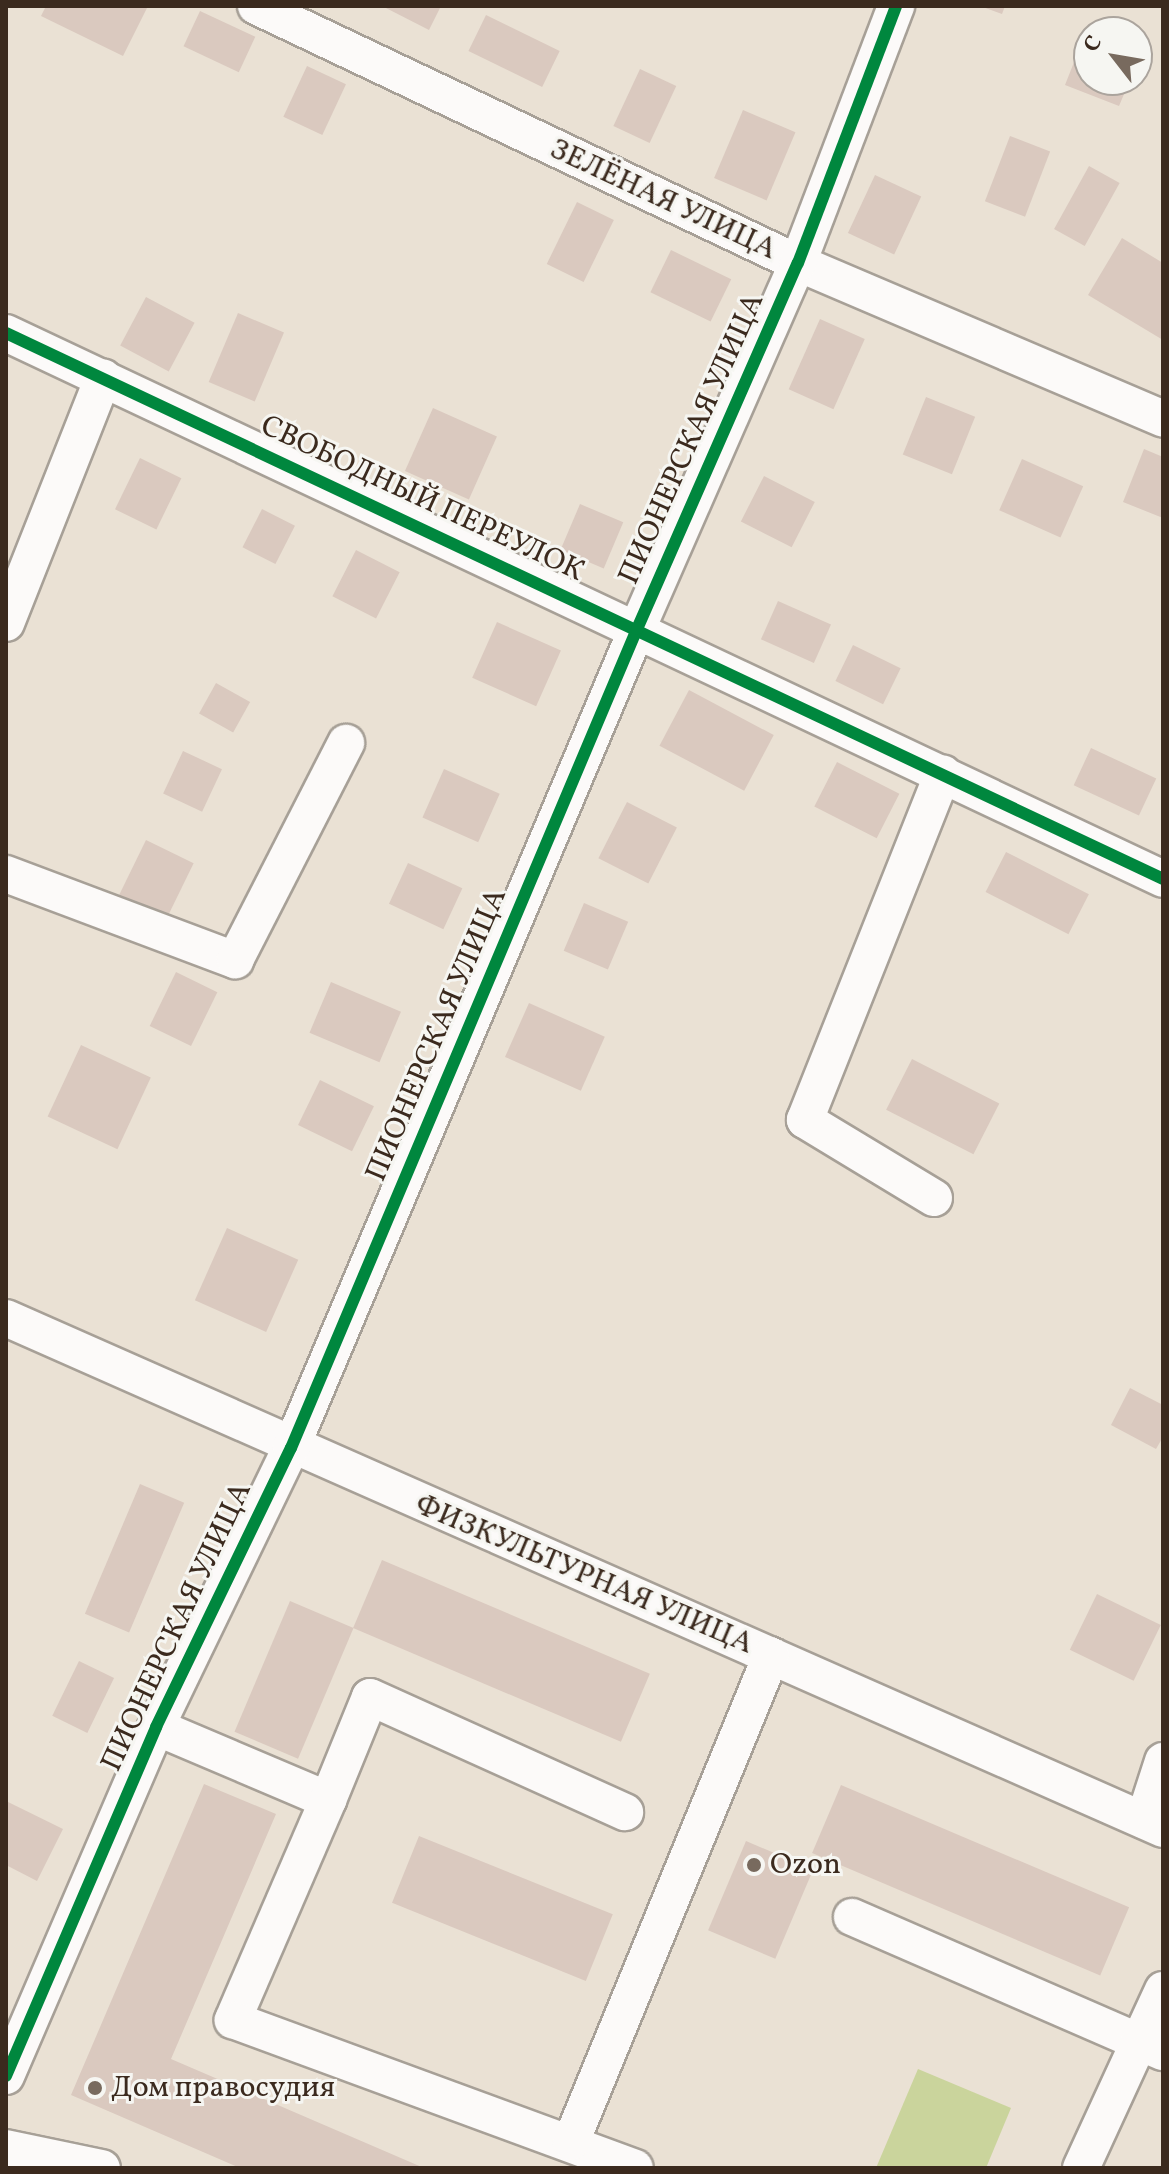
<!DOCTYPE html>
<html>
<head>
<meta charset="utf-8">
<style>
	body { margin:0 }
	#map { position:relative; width:1169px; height:2174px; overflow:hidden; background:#eae1d4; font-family:Vollkorn,serif }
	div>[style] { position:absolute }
	.green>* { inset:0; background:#cad49c }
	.building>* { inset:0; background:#dac9bf; transform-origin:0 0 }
	.roads { filter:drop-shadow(2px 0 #a7a097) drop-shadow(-2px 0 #a7a097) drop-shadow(0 2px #a7a097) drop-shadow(0 -2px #a7a097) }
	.minor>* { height:36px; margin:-18px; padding:0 18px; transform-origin:18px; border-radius:18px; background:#fcfaf9 }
	.cycleway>* { height:12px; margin:-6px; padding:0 6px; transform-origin:6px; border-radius:6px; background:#00873e }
	.dots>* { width:22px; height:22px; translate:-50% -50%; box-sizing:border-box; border:4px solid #f6f6f2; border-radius:50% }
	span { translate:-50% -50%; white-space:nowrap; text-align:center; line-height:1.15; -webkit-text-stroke:6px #f6f6f2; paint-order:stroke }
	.street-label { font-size:30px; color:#3b2a1e }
	.poi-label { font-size:30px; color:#3b2a1e }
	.left { translate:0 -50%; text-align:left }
	.frame { position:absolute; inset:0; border:8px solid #3b2a1e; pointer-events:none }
	.north { position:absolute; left:1073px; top:16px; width:80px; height:80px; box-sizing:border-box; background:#f6f6f2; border:2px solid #aba49d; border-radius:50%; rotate:301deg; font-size:22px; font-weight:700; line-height:32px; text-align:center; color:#3b2a1e }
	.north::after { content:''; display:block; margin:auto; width:28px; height:36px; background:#786a5e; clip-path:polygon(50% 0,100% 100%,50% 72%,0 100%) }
</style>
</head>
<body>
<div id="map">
	<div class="green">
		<div style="clip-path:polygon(918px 2069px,1011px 2108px,986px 2168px,876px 2168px)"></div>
	</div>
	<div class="building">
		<div style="clip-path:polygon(46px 6px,148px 6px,123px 56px,41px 16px)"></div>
		<div style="clip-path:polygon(382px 6px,441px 6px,429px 30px)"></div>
		<div style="clip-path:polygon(980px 6px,1005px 6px,1002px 14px)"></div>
		<div style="left:200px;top:11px;width:61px;height:39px;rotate:25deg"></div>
		<div style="left:486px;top:15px;width:82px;height:40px;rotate:26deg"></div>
		<div style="clip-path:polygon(1089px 24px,1096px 32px,1089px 32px,1089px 80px,1130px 80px,1119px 106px,1065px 85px)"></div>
		<div style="left:307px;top:66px;width:43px;height:56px;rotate:25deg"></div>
		<div style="left:640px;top:69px;width:40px;height:63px;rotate:25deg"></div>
		<div style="left:743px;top:110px;width:57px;height:74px;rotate:23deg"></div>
		<div style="left:1010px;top:136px;width:43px;height:70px;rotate:21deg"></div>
		<div style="left:1089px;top:166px;width:35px;height:72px;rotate:29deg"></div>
		<div style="left:875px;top:175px;width:51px;height:64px;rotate:25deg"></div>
		<div style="left:577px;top:202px;width:41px;height:69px;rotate:26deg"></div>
		<div style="clip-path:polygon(1122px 238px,1163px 263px,1163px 340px,1088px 295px)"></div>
		<div style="left:671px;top:250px;width:67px;height:47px;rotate:26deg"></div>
		<div style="left:146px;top:297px;width:55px;height:55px;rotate:28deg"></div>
		<div style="left:238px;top:313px;width:50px;height:75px;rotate:23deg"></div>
		<div style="left:820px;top:319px;width:49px;height:77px;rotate:24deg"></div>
		<div style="left:926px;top:397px;width:53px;height:62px;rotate:22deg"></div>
		<div style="left:433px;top:408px;width:70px;height:69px;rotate:24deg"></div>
		<div style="clip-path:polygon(1144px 449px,1163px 457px,1163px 518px,1123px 502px)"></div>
		<div style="left:140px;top:458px;width:46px;height:57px;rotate:26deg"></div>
		<div style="left:1022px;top:459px;width:67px;height:56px;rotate:24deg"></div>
		<div style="left:764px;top:476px;width:57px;height:51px;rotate:27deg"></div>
		<div style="left:580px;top:504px;width:47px;height:50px;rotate:23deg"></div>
		<div style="left:262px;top:509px;width:37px;height:43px;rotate:27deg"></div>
		<div style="left:356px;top:550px;width:49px;height:52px;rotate:27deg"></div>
		<div style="left:778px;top:601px;width:58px;height:42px;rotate:24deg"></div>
		<div style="left:497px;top:622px;width:70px;height:61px;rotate:24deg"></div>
		<div style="left:853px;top:645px;width:53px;height:40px;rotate:26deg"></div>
		<div style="left:216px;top:683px;width:39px;height:35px;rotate:29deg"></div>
		<div style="left:689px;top:690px;width:96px;height:63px;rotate:28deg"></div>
		<div style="left:1091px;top:748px;width:72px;height:41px;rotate:25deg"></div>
		<div style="left:183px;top:751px;width:43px;height:47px;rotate:25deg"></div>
		<div style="left:837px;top:762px;width:70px;height:50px;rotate:27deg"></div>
		<div style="left:444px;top:769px;width:61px;height:53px;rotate:24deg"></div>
		<div style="left:627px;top:802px;width:56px;height:63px;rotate:27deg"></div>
		<div style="left:146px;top:840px;width:53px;height:61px;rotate:26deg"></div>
		<div style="left:1006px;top:852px;width:93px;height:45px;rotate:27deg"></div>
		<div style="left:408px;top:863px;width:60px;height:45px;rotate:25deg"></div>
		<div style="left:584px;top:903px;width:48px;height:52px;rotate:23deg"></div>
		<div style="left:176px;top:972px;width:46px;height:60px;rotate:26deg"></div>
		<div style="left:331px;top:982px;width:76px;height:55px;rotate:23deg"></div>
		<div style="left:529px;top:1003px;width:83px;height:59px;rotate:24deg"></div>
		<div style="left:81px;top:1045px;width:77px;height:79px;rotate:25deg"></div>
		<div style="left:912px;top:1059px;width:98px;height:57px;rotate:27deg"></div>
		<div style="left:320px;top:1080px;width:60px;height:50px;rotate:26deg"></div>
		<div style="left:227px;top:1228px;width:78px;height:79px;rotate:24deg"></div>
		<div style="clip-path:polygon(1130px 1388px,1163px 1405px,1163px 1437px,1156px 1449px,1111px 1425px)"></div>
		<div style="left:140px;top:1484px;width:48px;height:141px;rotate:23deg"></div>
		<div style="left:382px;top:1560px;width:291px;height:74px;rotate:23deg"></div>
		<div style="left:1097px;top:1594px;width:71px;height:62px;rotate:26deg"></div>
		<div style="left:290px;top:1601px;width:69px;height:142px;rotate:23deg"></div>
		<div style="left:79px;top:1661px;width:39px;height:61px;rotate:26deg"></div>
		<div style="clip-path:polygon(204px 1784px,276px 1814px,171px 2059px,424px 2168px,240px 2168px,71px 2095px)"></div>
		<div style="left:841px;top:1785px;width:313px;height:74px;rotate:23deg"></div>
		<div style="clip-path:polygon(6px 1801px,63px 1829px,37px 1881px,6px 1865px)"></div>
		<div style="left:419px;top:1836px;width:209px;height:72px;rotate:22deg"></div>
		<div style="left:746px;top:1841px;width:73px;height:97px;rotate:23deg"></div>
	</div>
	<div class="roads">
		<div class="minor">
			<div style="left:256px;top:6px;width:600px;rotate:25.37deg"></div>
			<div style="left:798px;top:263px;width:397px;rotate:23.1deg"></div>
			<div style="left:6px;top:333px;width:1279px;rotate:25.26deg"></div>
			<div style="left:6px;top:623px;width:264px;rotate:-68.4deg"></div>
			<div style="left:6px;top:874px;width:245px;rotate:20.6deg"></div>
			<div style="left:235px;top:960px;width:244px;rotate:-62.9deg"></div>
			<div style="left:934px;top:1198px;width:151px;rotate:-148.8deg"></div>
			<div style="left:805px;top:1120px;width:373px;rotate:-68.3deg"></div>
			<div style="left:6px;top:1318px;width:1265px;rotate:23.83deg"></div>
			<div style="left:156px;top:1727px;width:187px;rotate:23deg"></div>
			<div style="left:328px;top:1800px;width:240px;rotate:113.4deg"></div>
			<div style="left:233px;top:2020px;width:428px;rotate:20.2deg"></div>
			<div style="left:328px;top:1800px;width:111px;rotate:-67.8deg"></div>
			<div style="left:370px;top:1697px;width:280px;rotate:24.3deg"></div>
			<div style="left:1144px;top:1820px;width:62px;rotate:-72.1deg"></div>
			<div style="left:852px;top:1917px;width:313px;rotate:23.5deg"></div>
			<div style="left:1139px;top:2042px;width:139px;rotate:114.7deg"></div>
			<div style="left:1163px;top:1990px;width:57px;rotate:114.8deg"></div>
			<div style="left:1139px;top:2042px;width:26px;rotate:23deg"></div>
			<div style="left:6px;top:2076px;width:380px;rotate:-66.7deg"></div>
			<div style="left:156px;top:1727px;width:310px;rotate:-64.2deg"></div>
			<div style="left:291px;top:1448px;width:889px;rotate:-67.1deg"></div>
			<div style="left:637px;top:629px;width:400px;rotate:-66.3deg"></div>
			<div style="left:798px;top:263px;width:275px;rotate:-69.1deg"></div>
			<div style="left:571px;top:2142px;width:526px;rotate:-67.63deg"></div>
			<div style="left:6px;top:2148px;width:98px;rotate:11.8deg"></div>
		</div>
	</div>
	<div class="cycleway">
		<div style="left:6px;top:333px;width:1279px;rotate:25.26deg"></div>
		<div style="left:6px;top:2076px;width:380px;rotate:-66.7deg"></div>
		<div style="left:156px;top:1727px;width:310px;rotate:-64.2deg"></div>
		<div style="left:291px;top:1448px;width:889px;rotate:-67.1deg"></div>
		<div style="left:637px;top:629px;width:400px;rotate:-66.3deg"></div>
		<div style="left:798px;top:263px;width:275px;rotate:-69.1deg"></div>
	</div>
	<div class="dots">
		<div style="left:754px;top:1865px;background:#786a5e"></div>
		<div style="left:95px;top:2088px;background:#786a5e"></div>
	</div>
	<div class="street-label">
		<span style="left:663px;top:200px;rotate:25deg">ЗЕЛЁНАЯ УЛИЦА</span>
		<span style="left:692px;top:439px;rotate:-66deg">ПИОНЕРСКАЯ УЛИЦА</span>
		<span style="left:422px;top:499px;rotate:25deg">СВОБОДНЫЙ ПЕРЕУЛОК</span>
		<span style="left:437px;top:1035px;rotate:-67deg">ПИОНЕРСКАЯ УЛИЦА</span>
		<span style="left:584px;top:1575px;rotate:23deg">ФИЗКУЛЬТУРНАЯ УЛИЦА</span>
		<span style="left:177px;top:1627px;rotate:-65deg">ПИОНЕРСКАЯ УЛИЦА</span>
	</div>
	<div class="poi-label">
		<span class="left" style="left:770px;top:1865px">Ozon</span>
		<span class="left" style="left:111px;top:2088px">Дом правосудия</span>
	</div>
	<div class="frame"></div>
	<div class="north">С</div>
</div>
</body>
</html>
